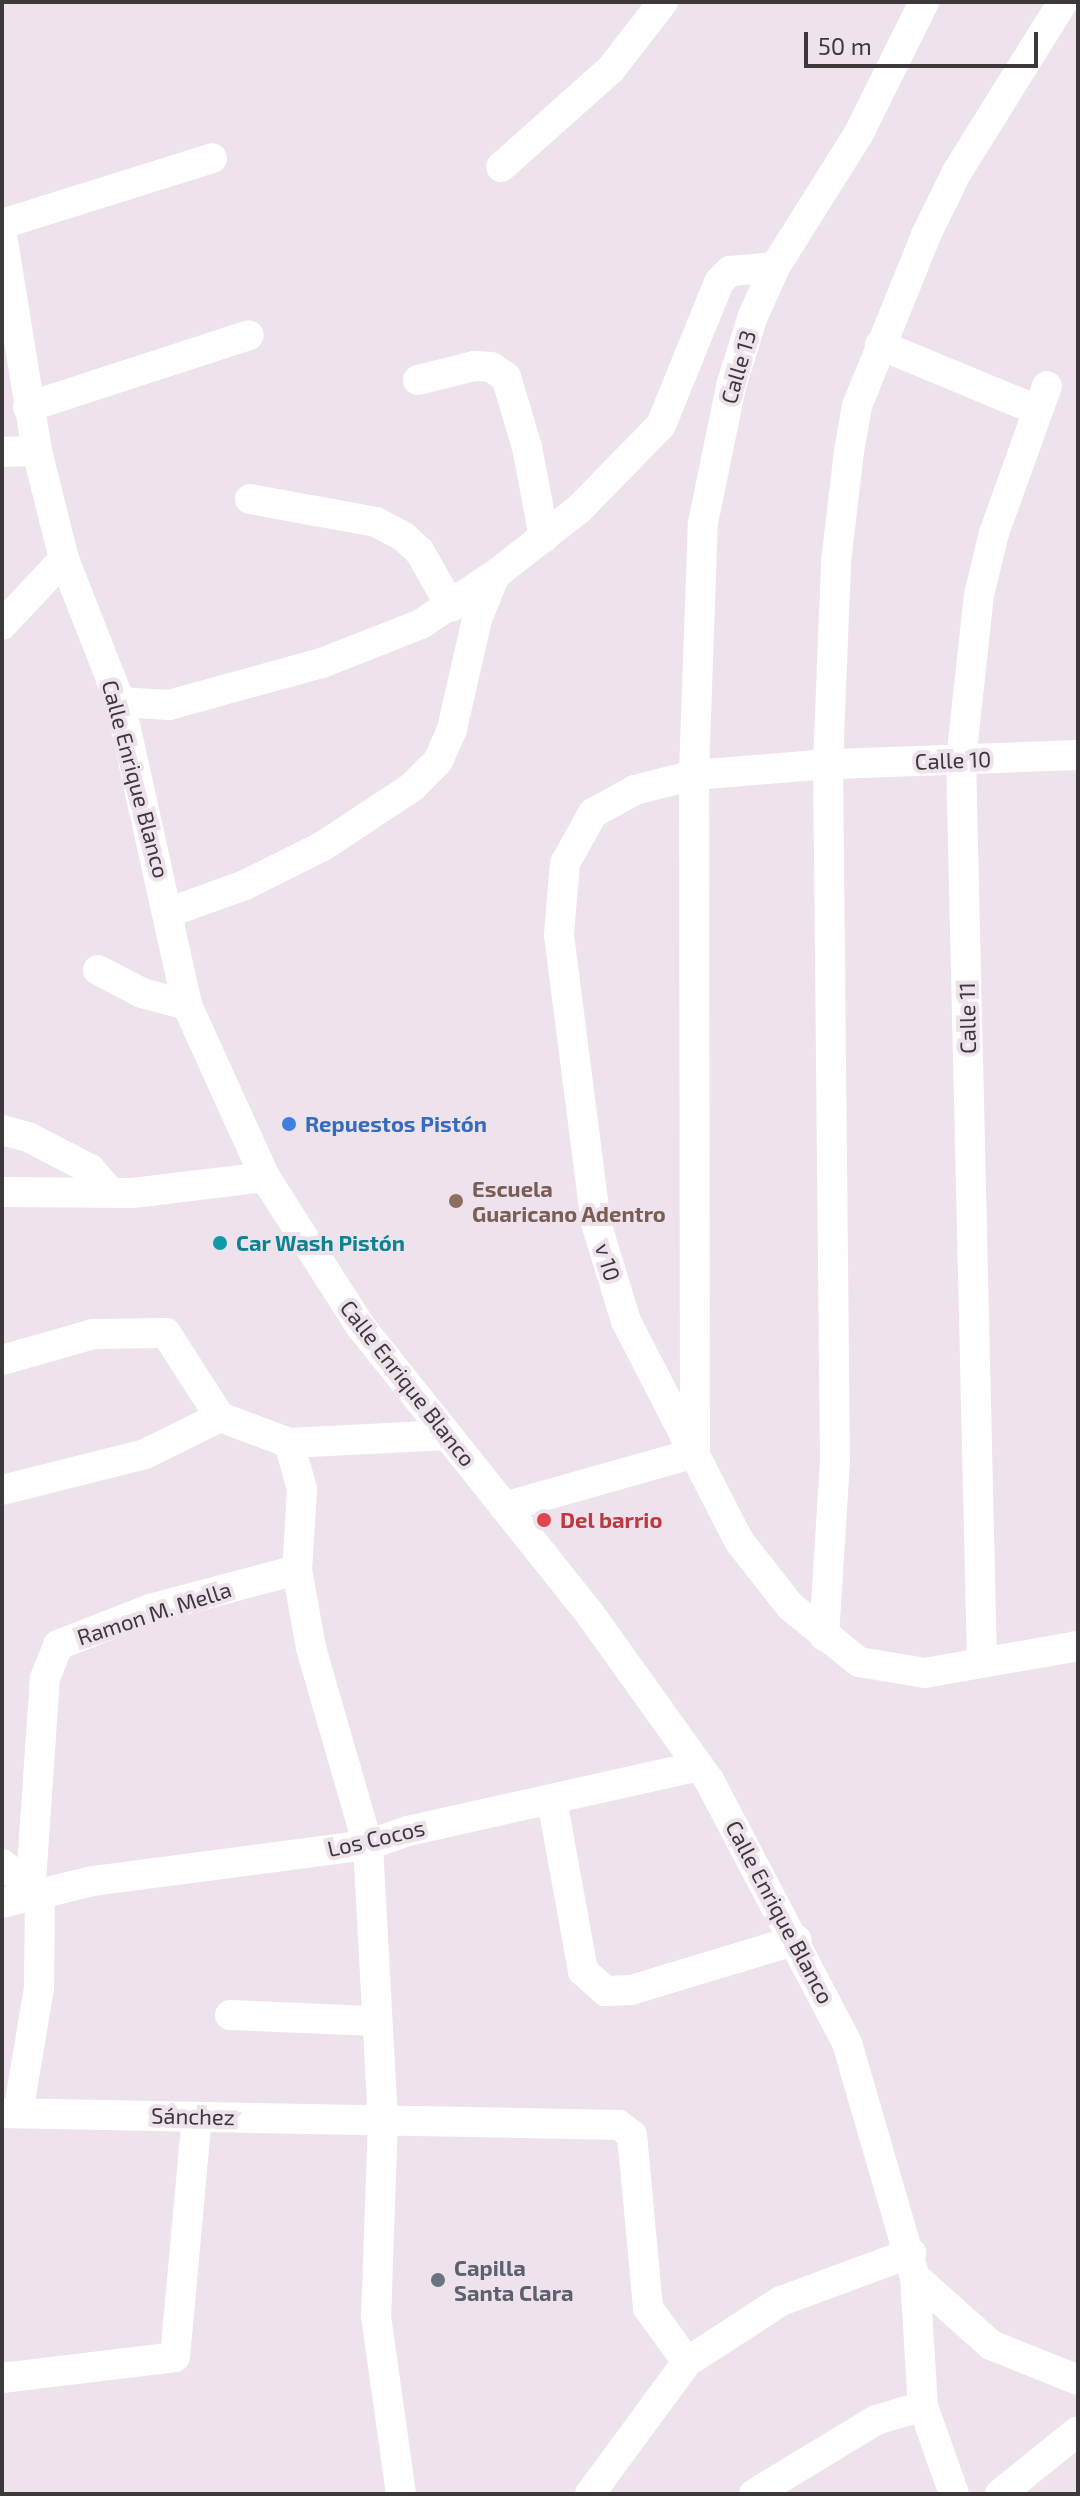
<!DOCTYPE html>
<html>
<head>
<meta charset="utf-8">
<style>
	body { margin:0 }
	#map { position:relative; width:1080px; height:2496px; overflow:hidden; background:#eee2ed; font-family:"Exo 2",sans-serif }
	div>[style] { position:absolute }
	.minor>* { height:30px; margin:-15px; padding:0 15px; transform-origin:15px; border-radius:15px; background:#fff }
	.dots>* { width:22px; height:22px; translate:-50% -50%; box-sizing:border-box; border:4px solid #eee2ed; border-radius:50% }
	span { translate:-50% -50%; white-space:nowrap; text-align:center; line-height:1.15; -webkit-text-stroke:8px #eee2ed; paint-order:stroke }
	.street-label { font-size:22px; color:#3c383c }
	.shop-label { font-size:22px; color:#366cbe; font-weight:700 }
	.left { translate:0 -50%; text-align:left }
	.education-label { font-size:22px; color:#785e54; font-weight:700 }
	.culture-label { font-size:22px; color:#0d838f; font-weight:700 }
	.health-label { font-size:22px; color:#be3a42; font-weight:700 }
	.worship-label { font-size:22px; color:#5b616d; font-weight:700 }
	.frame { position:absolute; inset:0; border:4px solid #3c383c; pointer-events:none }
	.scale { position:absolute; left:804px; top:32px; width:234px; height:36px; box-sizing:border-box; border:4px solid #3c383c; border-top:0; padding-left:10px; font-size:24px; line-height:28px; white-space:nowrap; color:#3c383c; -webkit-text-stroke:6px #eee2ed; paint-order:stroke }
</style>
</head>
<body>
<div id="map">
	<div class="minor">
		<div style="left:501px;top:167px;width:147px;rotate:-41.7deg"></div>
		<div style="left:611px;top:69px;width:85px;rotate:-52.2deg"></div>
		<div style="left:2px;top:224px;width:220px;rotate:-17.4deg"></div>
		<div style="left:2px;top:235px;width:219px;rotate:80.8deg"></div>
		<div style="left:37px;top:451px;width:111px;rotate:76deg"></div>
		<div style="left:64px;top:559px;width:154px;rotate:68.6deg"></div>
		<div style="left:120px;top:702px;width:310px;rotate:77.5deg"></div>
		<div style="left:187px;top:1005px;width:189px;rotate:65.6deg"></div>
		<div style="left:265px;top:1177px;width:178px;rotate:57.4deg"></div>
		<div style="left:361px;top:1327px;width:367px;rotate:51.4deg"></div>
		<div style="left:590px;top:1614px;width:204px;rotate:54.4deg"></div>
		<div style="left:709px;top:1780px;width:297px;rotate:62.3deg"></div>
		<div style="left:847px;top:2043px;width:244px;rotate:73.8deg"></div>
		<div style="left:915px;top:2277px;width:102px;rotate:41.8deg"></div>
		<div style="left:991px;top:2345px;width:94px;rotate:21.9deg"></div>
		<div style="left:880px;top:345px;width:170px;rotate:22.5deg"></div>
		<div style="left:418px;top:380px;width:58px;rotate:-14deg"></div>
		<div style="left:474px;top:366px;width:17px;rotate:3deg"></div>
		<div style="left:491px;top:367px;width:18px;rotate:34deg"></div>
		<div style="left:506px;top:377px;width:73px;rotate:73.3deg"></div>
		<div style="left:527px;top:447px;width:92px;rotate:79.3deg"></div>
		<div style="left:28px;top:407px;width:232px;rotate:-18deg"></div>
		<div style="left:2px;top:452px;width:35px;rotate:-2deg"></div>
		<div style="left:250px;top:499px;width:128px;rotate:10.3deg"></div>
		<div style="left:376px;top:522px;width:32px;rotate:28deg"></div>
		<div style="left:404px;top:537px;width:22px;rotate:43deg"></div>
		<div style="left:420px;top:552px;width:63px;rotate:60.6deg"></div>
		<div style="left:2px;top:625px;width:91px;rotate:-46.8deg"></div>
		<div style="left:120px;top:702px;width:49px;rotate:3.5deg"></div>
		<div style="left:169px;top:705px;width:159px;rotate:-15.4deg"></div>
		<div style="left:322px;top:663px;width:106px;rotate:-21.5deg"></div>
		<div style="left:421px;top:624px;width:87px;rotate:-33.7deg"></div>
		<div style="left:1078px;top:755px;width:250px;rotate:177.9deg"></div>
		<div style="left:828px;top:764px;width:134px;rotate:175.3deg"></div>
		<div style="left:694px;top:775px;width:61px;rotate:165.7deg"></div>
		<div style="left:635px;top:790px;width:48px;rotate:151.3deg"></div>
		<div style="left:593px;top:813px;width:57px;rotate:119.2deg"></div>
		<div style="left:565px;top:863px;width:72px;rotate:94.8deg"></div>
		<div style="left:559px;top:935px;width:290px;rotate:82.7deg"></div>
		<div style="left:596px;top:1223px;width:102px;rotate:73deg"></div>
		<div style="left:626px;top:1321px;width:247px;rotate:62.8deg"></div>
		<div style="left:739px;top:1541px;width:83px;rotate:51.9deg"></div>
		<div style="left:790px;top:1606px;width:89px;rotate:39.1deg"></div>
		<div style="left:859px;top:1662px;width:67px;rotate:9.5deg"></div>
		<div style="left:925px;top:1673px;width:155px;rotate:-10deg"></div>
		<div style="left:170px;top:912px;width:80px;rotate:-19.8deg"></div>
		<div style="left:245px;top:885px;width:87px;rotate:-26.6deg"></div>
		<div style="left:323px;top:846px;width:107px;rotate:-33.5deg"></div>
		<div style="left:412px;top:787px;width:37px;rotate:-45deg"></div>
		<div style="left:438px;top:761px;width:35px;rotate:-66deg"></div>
		<div style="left:452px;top:729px;width:113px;rotate:-77.2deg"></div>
		<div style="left:477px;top:619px;width:48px;rotate:-67.8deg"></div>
		<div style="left:495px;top:575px;width:108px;rotate:-38.2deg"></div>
		<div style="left:580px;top:508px;width:116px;rotate:-45.7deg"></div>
		<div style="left:661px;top:425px;width:154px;rotate:-67.9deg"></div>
		<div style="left:719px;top:282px;width:16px;rotate:-45deg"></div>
		<div style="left:730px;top:271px;width:45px;rotate:-5.1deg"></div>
		<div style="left:98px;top:970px;width:50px;rotate:27.6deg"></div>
		<div style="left:142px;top:993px;width:47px;rotate:14.9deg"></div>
		<div style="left:2px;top:1130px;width:27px;rotate:15deg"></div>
		<div style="left:28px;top:1137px;width:70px;rotate:27.3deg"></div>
		<div style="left:90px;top:1169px;width:29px;rotate:49deg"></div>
		<div style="left:2px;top:1192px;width:131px;rotate:0.4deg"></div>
		<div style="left:133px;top:1193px;width:133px;rotate:-6.9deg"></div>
		<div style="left:2px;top:1360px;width:95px;rotate:-15.9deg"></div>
		<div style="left:93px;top:1334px;width:73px;rotate:-0.8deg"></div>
		<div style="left:166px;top:1333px;width:100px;rotate:57.3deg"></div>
		<div style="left:220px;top:1417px;width:74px;rotate:20.6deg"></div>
		<div style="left:289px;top:1443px;width:48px;rotate:74.2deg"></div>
		<div style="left:302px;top:1489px;width:81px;rotate:93.5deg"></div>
		<div style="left:297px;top:1570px;width:79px;rotate:79.8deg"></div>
		<div style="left:311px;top:1648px;width:205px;rotate:73.9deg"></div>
		<div style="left:368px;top:1845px;width:274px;rotate:86.9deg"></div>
		<div style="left:383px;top:2119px;width:197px;rotate:92deg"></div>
		<div style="left:376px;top:2316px;width:180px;rotate:82deg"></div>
		<div style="left:289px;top:1443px;width:158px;rotate:-2.9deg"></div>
		<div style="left:2px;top:1490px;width:147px;rotate:-14.1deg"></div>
		<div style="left:145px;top:1454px;width:84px;rotate:-26.3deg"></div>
		<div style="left:504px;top:1507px;width:198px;rotate:-15.8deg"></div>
		<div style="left:695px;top:1453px;width:678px;rotate:-90.08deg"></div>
		<div style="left:694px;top:775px;width:252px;rotate:-88deg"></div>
		<div style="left:703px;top:523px;width:140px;rotate:-78.4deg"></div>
		<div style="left:731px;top:386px;width:73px;rotate:-72.6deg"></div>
		<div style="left:753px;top:316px;width:54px;rotate:-65.8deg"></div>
		<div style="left:775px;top:267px;width:158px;rotate:-57.9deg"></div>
		<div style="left:859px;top:133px;width:146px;rotate:-63.6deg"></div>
		<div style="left:824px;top:1636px;width:174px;rotate:-86.4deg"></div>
		<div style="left:835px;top:1462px;width:698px;rotate:-90.57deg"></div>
		<div style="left:828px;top:764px;width:202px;rotate:-87.7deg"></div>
		<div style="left:836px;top:562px;width:112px;rotate:-83.3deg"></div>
		<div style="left:849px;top:451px;width:46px;rotate:-79.9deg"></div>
		<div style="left:857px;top:406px;width:184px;rotate:-68deg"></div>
		<div style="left:926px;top:235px;width:70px;rotate:-63.8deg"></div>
		<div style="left:957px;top:172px;width:200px;rotate:-58.1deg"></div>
		<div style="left:982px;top:1662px;width:902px;rotate:-91.33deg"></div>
		<div style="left:961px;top:760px;width:166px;rotate:-83.8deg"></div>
		<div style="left:979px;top:595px;width:64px;rotate:-76.4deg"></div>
		<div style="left:994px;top:533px;width:156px;rotate:-70.2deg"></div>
		<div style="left:552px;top:1800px;width:174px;rotate:79.7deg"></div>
		<div style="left:583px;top:1971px;width:30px;rotate:42deg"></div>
		<div style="left:605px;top:1991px;width:26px;rotate:-2deg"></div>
		<div style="left:631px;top:1990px;width:173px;rotate:-16.8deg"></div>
		<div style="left:2px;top:1864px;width:48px;rotate:38.3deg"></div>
		<div style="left:40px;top:1894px;width:94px;rotate:90.6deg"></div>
		<div style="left:39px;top:1988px;width:127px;rotate:99.5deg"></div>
		<div style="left:31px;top:1882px;width:204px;rotate:-86.1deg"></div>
		<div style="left:45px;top:1678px;width:35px;rotate:-68deg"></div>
		<div style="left:58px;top:1645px;width:99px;rotate:-21.4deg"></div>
		<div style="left:150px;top:1609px;width:152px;rotate:-14.9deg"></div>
		<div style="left:2px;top:1903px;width:94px;rotate:-13.6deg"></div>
		<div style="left:93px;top:1881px;width:277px;rotate:-7.5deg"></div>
		<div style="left:368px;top:1845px;width:42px;rotate:-19.3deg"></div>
		<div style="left:408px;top:1831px;width:298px;rotate:-12.6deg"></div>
		<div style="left:230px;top:2015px;width:146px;rotate:2.4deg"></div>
		<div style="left:2px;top:2113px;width:617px;rotate:1.11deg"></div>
		<div style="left:619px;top:2125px;width:16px;rotate:38deg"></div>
		<div style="left:632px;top:2135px;width:174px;rotate:84.7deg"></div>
		<div style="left:648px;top:2308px;width:67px;rotate:54.2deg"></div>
		<div style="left:915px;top:2277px;width:129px;rotate:86.5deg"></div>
		<div style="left:2px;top:2378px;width:174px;rotate:-6.9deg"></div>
		<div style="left:175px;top:2357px;width:241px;rotate:-84.8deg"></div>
		<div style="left:590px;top:2494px;width:164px;rotate:-53.7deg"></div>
		<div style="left:687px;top:2362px;width:112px;rotate:-33deg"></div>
		<div style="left:781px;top:2301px;width:139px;rotate:-20.3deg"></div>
		<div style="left:754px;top:2494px;width:143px;rotate:-31.2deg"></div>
		<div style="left:876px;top:2420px;width:49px;rotate:-16.6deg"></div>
		<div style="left:923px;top:2406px;width:93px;rotate:70.6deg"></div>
		<div style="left:1000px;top:2494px;width:100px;rotate:-38.9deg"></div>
	</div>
	<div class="dots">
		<div style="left:289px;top:1124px;background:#3f7fe0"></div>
		<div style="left:456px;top:1201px;background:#8d6e63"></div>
		<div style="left:220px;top:1243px;background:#0f9aa8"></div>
		<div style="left:544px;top:1520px;background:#e0444e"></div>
		<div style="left:438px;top:2280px;background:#6b7280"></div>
	</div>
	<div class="street-label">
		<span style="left:738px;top:367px;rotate:-74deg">Calle 13</span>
		<span style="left:953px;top:760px;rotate:-2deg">Calle 10</span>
		<span style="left:136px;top:779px;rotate:75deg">Calle Enrique Blanco</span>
		<span style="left:967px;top:1018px;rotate:-91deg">Calle 11</span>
		<span style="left:608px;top:1262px;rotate:73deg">v 10</span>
		<span style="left:408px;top:1383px;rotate:52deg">Calle Enrique Blanco</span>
		<span style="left:154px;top:1613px;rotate:-18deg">Ramon M. Mella</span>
		<span style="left:376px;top:1838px;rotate:-13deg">Los Cocos</span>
		<span style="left:780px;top:1912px;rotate:62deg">Calle Enrique Blanco</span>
		<span style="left:193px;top:2116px;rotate:1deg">Sánchez</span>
	</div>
	<div class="shop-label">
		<span class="left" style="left:305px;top:1124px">Repuestos Pistón</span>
	</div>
	<div class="education-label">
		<span class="left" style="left:472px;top:1201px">Escuela<br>Guaricano Adentro</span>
	</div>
	<div class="culture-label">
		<span class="left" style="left:236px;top:1243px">Car Wash Pistón</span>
	</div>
	<div class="health-label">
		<span class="left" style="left:560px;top:1520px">Del barrio</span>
	</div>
	<div class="worship-label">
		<span class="left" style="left:454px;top:2280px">Capilla<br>Santa Clara</span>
	</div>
	<div class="frame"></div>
	<div class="scale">50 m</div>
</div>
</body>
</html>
